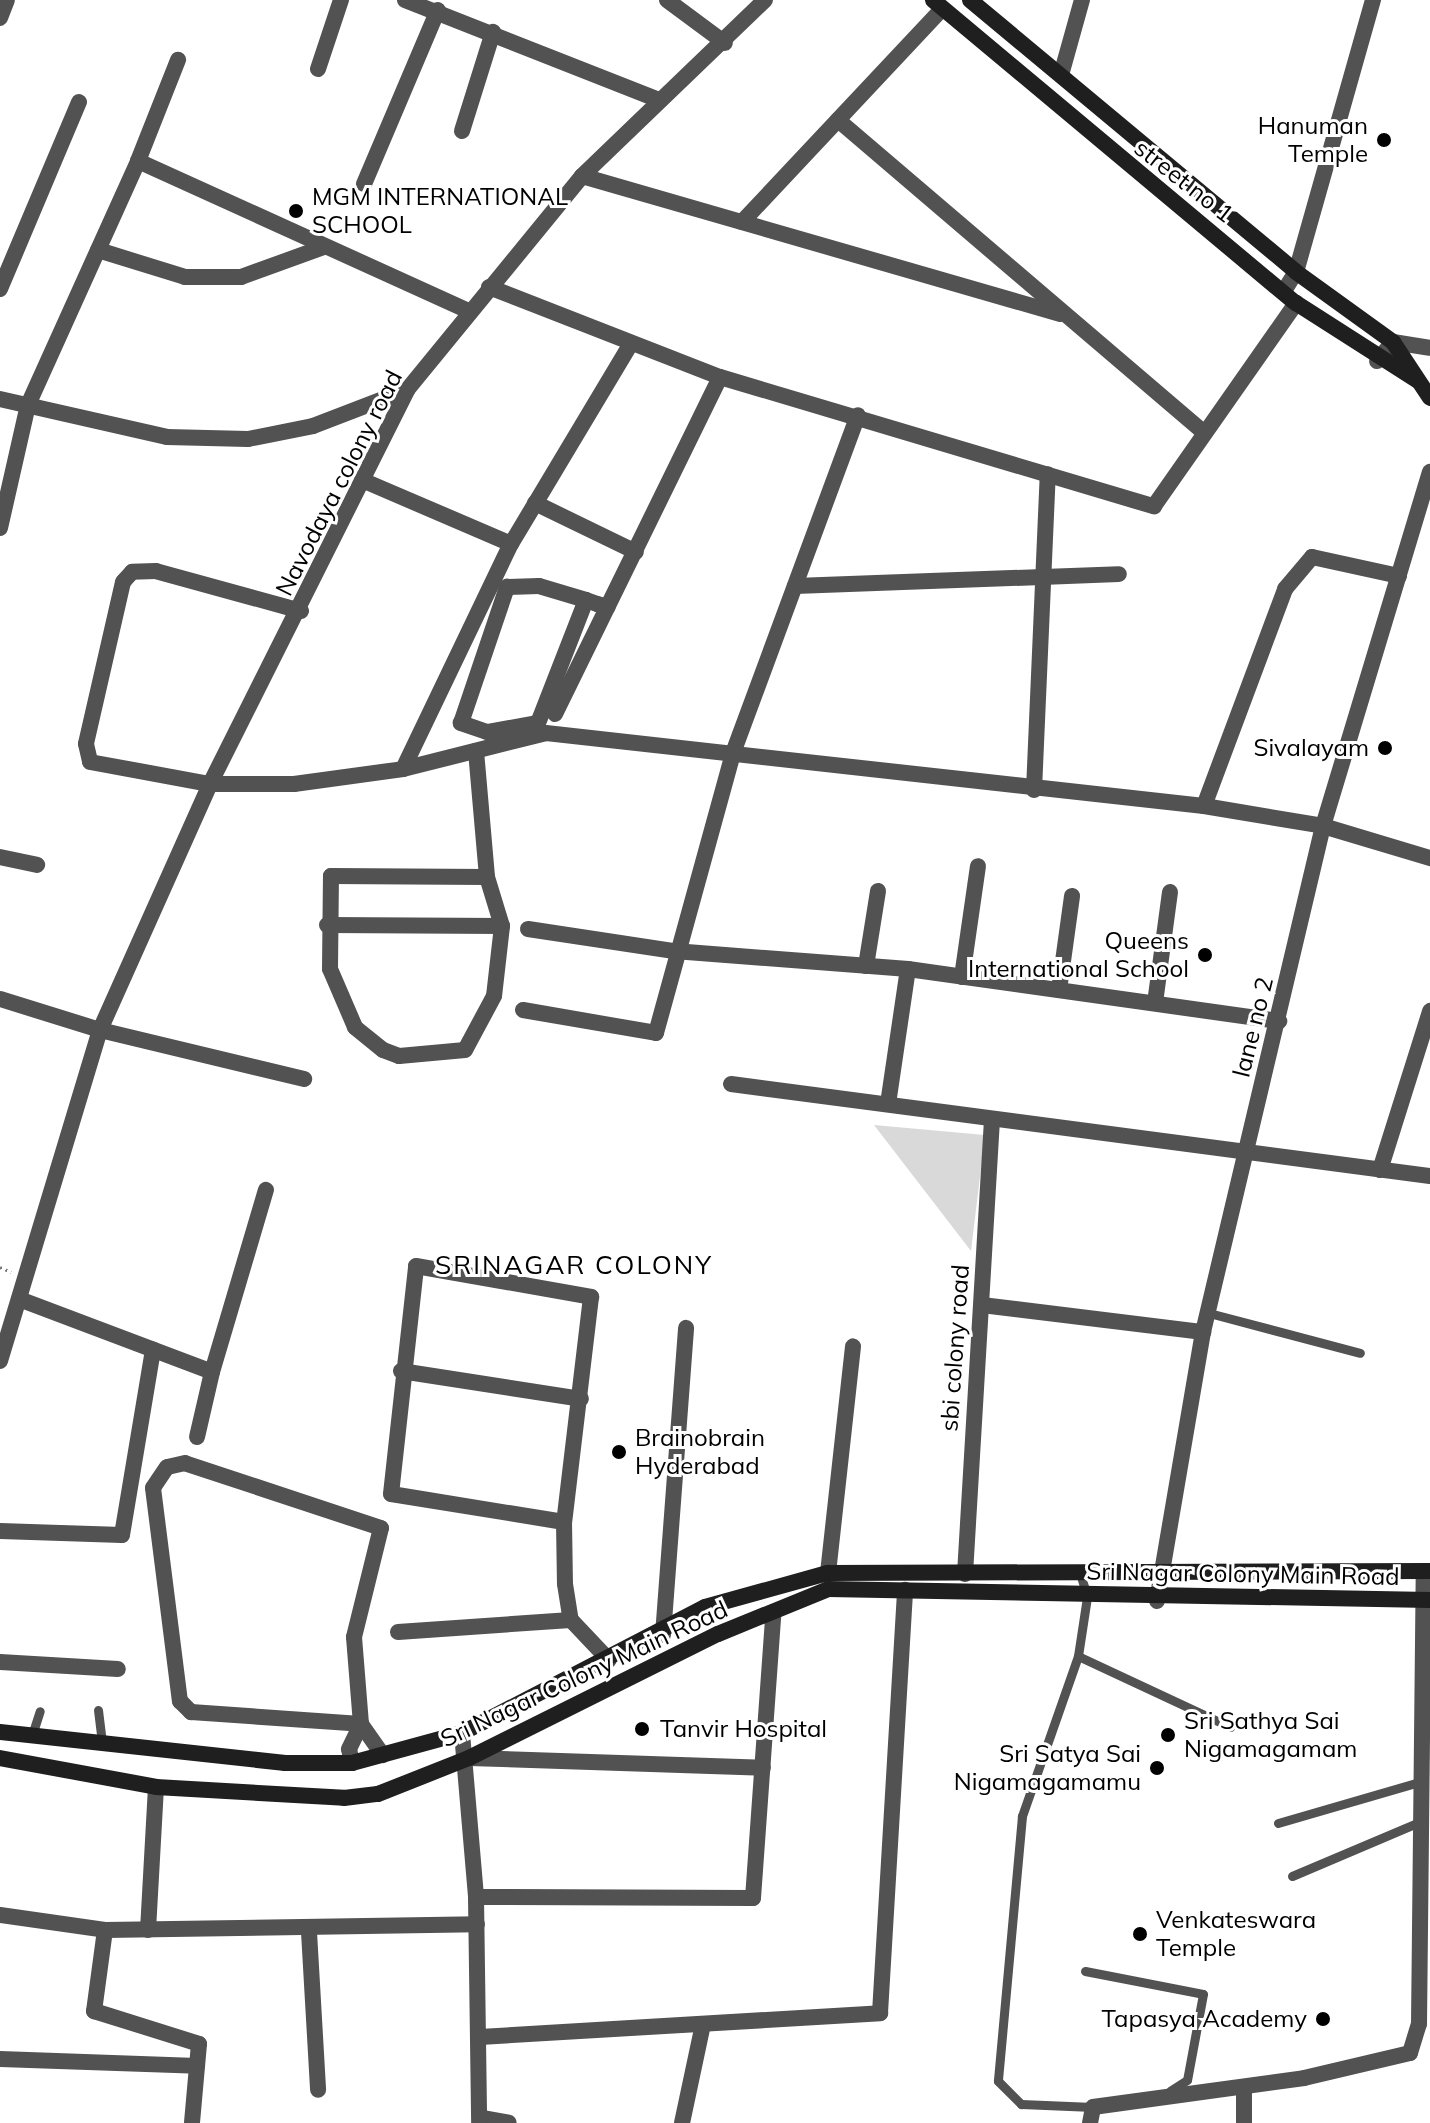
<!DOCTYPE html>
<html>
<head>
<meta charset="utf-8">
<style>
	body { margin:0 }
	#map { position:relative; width:1430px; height:2123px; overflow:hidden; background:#fff; font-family:Mulish,sans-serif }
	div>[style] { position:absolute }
	.green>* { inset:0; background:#d9d9d9 }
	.path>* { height:3px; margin-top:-1.5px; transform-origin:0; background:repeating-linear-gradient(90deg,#747474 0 2px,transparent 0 6px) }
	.service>* { height:9px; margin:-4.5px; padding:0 4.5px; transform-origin:4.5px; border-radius:4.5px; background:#525252 }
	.minor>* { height:16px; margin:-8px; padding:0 8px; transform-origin:8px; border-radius:8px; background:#525252 }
	.tertiary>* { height:16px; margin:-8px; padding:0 8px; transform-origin:8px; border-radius:8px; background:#525252 }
	.secondary>* { height:16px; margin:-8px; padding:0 8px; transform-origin:8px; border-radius:8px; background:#1f1f1f }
	.dots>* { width:22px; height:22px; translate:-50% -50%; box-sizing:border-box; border:4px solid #fff; border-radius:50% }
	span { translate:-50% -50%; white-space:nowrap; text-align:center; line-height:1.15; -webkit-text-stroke:6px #fff; paint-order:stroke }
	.poi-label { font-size:24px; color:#000 }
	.right { translate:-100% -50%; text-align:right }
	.left { translate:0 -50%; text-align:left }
	.street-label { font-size:24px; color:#000 }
	.neighbourhood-label { font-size:26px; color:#000; letter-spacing:2px }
</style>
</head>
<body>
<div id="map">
	<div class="green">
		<div style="clip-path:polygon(874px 1125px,985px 1135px,971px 1251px)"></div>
	</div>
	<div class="path">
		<div style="left:0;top:1267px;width:12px;rotate:24deg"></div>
	</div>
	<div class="service">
		<div style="left:1209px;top:1313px;width:156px;rotate:14.8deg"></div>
		<div style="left:1079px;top:1570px;width:28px;rotate:73deg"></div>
		<div style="left:1087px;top:1597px;width:60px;rotate:98.7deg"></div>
		<div style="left:1078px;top:1656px;width:170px;rotate:109.3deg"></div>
		<div style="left:1022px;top:1816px;width:266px;rotate:95.2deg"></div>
		<div style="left:998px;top:2081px;width:33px;rotate:45deg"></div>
		<div style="left:1021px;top:2104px;width:72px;rotate:2.4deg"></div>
		<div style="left:1078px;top:1656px;width:168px;rotate:25deg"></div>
		<div style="left:98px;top:1710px;width:32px;rotate:83deg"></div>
		<div style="left:32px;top:1735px;width:25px;rotate:-72deg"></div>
		<div style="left:1278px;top:1823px;width:147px;rotate:-16.2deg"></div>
		<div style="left:1292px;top:1876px;width:138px;rotate:-23deg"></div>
		<div style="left:1085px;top:1971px;width:120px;rotate:11deg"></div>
		<div style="left:1203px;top:1994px;width:87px;rotate:100.5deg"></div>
		<div style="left:1187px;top:2080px;width:20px;rotate:147deg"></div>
	</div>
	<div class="minor">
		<div style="left:405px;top:0;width:273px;rotate:21.5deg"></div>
		<div style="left:667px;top:0;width:72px;rotate:36.6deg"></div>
		<div style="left:0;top:18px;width:19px;rotate:-69deg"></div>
		<div style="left:318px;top:69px;width:73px;rotate:-71.6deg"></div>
		<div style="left:1061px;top:75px;width:78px;rotate:-74.4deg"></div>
		<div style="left:838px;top:120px;width:477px;rotate:40.5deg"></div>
		<div style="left:462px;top:131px;width:104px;rotate:-72.6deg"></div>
		<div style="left:138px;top:161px;width:109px;rotate:-68.4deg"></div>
		<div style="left:582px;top:176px;width:498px;rotate:16.1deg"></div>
		<div style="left:364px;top:184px;width:189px;rotate:-67deg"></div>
		<div style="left:742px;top:222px;width:292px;rotate:-46.8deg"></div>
		<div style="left:98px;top:250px;width:91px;rotate:17.2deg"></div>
		<div style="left:185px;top:277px;width:56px"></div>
		<div style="left:241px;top:277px;width:88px;rotate:-19.9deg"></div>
		<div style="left:489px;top:287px;width:248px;rotate:21.3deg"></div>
		<div style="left:720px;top:377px;width:453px;rotate:16.6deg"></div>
		<div style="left:1154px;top:506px;width:248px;rotate:-55deg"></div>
		<div style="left:0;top:289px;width:203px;rotate:-67.1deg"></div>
		<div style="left:1284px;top:291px;width:22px;rotate:-58deg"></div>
		<div style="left:1296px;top:272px;width:283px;rotate:-74.2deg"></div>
		<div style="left:0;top:399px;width:171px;rotate:12.8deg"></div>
		<div style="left:167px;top:437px;width:81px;rotate:1.4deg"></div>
		<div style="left:248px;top:439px;width:66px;rotate:-11.3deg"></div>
		<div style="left:313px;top:426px;width:101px;rotate:-21deg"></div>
		<div style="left:362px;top:480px;width:162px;rotate:23.2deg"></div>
		<div style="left:535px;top:503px;width:112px;rotate:25.9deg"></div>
		<div style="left:0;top:528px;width:126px;rotate:-77.2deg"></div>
		<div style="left:28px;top:405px;width:268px;rotate:-65.7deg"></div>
		<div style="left:138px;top:161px;width:363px;rotate:24.4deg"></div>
		<div style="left:795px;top:586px;width:324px;rotate:-2.1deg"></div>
		<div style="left:586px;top:600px;width:132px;rotate:111.3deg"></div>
		<div style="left:538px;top:723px;width:52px;rotate:170deg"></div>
		<div style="left:487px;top:732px;width:28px;rotate:-161deg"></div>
		<div style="left:461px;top:723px;width:144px;rotate:-71.3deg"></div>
		<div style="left:507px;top:587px;width:32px;rotate:-2deg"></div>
		<div style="left:539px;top:586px;width:49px;rotate:16.6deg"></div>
		<div style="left:586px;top:600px;width:12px;rotate:20deg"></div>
		<div style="left:597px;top:604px;width:11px;rotate:15deg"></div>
		<div style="left:301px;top:611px;width:150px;rotate:-164.6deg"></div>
		<div style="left:156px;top:571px;width:24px;rotate:178deg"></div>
		<div style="left:132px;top:572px;width:13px;rotate:132deg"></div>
		<div style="left:123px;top:582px;width:166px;rotate:102.9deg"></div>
		<div style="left:86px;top:744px;width:18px;rotate:77deg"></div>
		<div style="left:90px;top:762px;width:122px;rotate:10.4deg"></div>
		<div style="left:210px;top:784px;width:84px"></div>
		<div style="left:294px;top:784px;width:110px;rotate:-7.8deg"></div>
		<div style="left:403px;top:769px;width:147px;rotate:-14.1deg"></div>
		<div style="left:546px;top:733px;width:662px;rotate:6.33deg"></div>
		<div style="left:1204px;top:806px;width:121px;rotate:9.5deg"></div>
		<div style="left:1323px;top:826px;width:112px;rotate:16.7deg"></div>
		<div style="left:555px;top:714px;width:375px;rotate:-63.9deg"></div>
		<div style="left:476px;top:751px;width:126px;rotate:85deg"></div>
		<div style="left:487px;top:877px;width:51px;rotate:73deg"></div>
		<div style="left:502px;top:926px;width:70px;rotate:96.5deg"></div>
		<div style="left:494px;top:996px;width:61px;rotate:118.2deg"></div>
		<div style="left:465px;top:1050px;width:66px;rotate:174.8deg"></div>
		<div style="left:399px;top:1056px;width:17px;rotate:-159deg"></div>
		<div style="left:383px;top:1050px;width:36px;rotate:-141deg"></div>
		<div style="left:355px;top:1027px;width:63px;rotate:-113.3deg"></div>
		<div style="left:330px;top:969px;width:93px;rotate:-89.4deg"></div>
		<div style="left:331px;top:876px;width:156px;rotate:0.4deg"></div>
		<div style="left:403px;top:769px;width:250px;rotate:-64.4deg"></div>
		<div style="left:511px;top:544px;width:232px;rotate:-59.1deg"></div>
		<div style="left:1034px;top:790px;width:316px;rotate:-87.5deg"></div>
		<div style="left:1204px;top:806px;width:232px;rotate:-69.5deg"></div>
		<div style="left:1285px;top:589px;width:42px;rotate:-49.8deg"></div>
		<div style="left:1312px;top:557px;width:89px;rotate:12.3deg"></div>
		<div style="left:0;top:857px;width:38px;rotate:12deg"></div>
		<div style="left:327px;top:925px;width:175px;rotate:0.3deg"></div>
		<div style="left:528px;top:929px;width:148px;rotate:8.6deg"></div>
		<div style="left:674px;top:951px;width:235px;rotate:4.4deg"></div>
		<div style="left:908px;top:969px;width:375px;rotate:8deg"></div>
		<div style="left:866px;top:966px;width:76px;rotate:-80.9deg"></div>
		<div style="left:962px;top:977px;width:112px;rotate:-81.8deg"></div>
		<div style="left:1059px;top:990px;width:95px;rotate:-82.1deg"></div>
		<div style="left:1155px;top:1003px;width:112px;rotate:-82.3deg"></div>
		<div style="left:523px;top:1010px;width:135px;rotate:9.8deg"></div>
		<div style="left:656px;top:1033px;width:290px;rotate:-74.6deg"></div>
		<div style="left:733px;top:753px;width:360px;rotate:-69.7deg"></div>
		<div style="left:100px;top:1030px;width:210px;rotate:13.5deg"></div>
		<div style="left:731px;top:1084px;width:705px;rotate:7.5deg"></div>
		<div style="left:888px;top:1104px;width:136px;rotate:-81.6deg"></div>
		<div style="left:1380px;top:1170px;width:167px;rotate:-72.5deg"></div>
		<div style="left:19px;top:1299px;width:206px;rotate:20.7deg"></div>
		<div style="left:212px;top:1372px;width:190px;rotate:-73.5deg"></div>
		<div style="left:982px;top:1305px;width:223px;rotate:7deg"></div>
		<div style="left:401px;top:1371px;width:182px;rotate:8.8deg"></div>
		<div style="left:197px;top:1437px;width:67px;rotate:-77deg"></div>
		<div style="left:564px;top:1522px;width:175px;rotate:-170.8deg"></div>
		<div style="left:391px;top:1494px;width:229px;rotate:-83.7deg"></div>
		<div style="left:416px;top:1266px;width:178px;rotate:10deg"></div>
		<div style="left:591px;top:1297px;width:227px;rotate:96.8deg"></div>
		<div style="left:564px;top:1522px;width:62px;rotate:89.1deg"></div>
		<div style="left:565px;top:1584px;width:36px;rotate:81deg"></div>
		<div style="left:571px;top:1620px;width:55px;rotate:46.5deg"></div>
		<div style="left:0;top:1531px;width:122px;rotate:1.9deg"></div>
		<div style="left:122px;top:1535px;width:188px;rotate:-80.5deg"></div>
		<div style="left:828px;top:1573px;width:228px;rotate:-83.7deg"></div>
		<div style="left:965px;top:1574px;width:451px;rotate:-86.6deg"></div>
		<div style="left:398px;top:1632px;width:173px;rotate:-4deg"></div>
		<div style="left:663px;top:1635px;width:308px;rotate:-85.7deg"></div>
		<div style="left:0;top:1662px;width:118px;rotate:3.4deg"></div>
		<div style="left:469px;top:1758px;width:294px;rotate:1.9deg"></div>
		<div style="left:352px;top:1763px;width:14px;rotate:-102deg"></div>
		<div style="left:349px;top:1749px;width:28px;rotate:-64deg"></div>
		<div style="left:361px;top:1724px;width:87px;rotate:-94.6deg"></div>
		<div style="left:354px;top:1637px;width:112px;rotate:-76.1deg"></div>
		<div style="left:381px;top:1528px;width:206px;rotate:-161.7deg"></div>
		<div style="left:185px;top:1463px;width:18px;rotate:167deg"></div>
		<div style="left:167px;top:1467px;width:25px;rotate:124deg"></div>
		<div style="left:153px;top:1488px;width:215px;rotate:82.8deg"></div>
		<div style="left:180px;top:1701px;width:16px;rotate:45deg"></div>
		<div style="left:191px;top:1712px;width:170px;rotate:4deg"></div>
		<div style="left:361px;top:1724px;width:38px;rotate:55deg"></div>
		<div style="left:476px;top:1897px;width:277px;rotate:0.2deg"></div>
		<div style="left:753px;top:1898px;width:282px;rotate:-85.9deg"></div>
		<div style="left:0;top:1915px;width:106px;rotate:8.1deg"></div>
		<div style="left:105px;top:1930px;width:372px;rotate:-0.9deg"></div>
		<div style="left:105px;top:1930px;width:82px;rotate:97.7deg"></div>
		<div style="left:94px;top:2011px;width:110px;rotate:17.4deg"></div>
		<div style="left:199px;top:2044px;width:79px;rotate:95.1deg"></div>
		<div style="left:148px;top:1930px;width:143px;rotate:-86.8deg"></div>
		<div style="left:309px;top:1932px;width:158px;rotate:86.7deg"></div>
		<div style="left:480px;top:2037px;width:401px;rotate:-3.4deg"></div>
		<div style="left:880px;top:2013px;width:424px;rotate:-86.6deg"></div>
		<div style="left:0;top:2059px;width:197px;rotate:2deg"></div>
		<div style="left:1244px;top:2087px;width:36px;rotate:90deg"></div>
		<div style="left:482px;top:2118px;width:27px;rotate:10deg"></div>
		<div style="left:682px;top:2123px;width:101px;rotate:-78deg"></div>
		<div style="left:1090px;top:2123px;width:16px;rotate:-79deg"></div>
		<div style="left:1093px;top:2107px;width:213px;rotate:-7.8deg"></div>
		<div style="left:1304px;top:2078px;width:109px;rotate:-13.3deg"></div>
		<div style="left:1410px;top:2053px;width:30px;rotate:-73deg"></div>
		<div style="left:1419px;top:2024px;width:453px;rotate:-89.4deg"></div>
	</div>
	<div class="tertiary">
		<div style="left:1377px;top:361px;width:25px;rotate:-50deg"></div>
		<div style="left:1393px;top:342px;width:37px;rotate:9deg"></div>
		<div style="left:0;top:999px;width:105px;rotate:17.2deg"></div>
		<div style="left:0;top:1361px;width:346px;rotate:-73.2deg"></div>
		<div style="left:100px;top:1030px;width:269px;rotate:-65.9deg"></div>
		<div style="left:210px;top:784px;width:441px;rotate:-63.4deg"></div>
		<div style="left:407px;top:390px;width:276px;rotate:-50.7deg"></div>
		<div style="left:582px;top:176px;width:254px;rotate:-43.9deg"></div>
		<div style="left:1157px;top:1601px;width:273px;rotate:-80.3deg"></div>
		<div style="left:1203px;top:1332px;width:520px;rotate:-76.66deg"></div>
		<div style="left:1323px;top:826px;width:370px;rotate:-73.2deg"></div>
		<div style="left:462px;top:1733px;width:165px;rotate:85.1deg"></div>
		<div style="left:476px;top:1897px;width:226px;rotate:89.2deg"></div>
	</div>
	<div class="secondary">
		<div style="left:933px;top:0;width:473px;rotate:39.9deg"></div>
		<div style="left:1296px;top:303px;width:145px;rotate:32.6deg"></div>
		<div style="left:970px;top:0;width:425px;rotate:39.8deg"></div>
		<div style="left:1296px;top:272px;width:120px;rotate:35.8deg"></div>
		<div style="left:1393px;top:342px;width:67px;rotate:56.5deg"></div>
		<div style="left:0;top:1732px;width:287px;rotate:6.2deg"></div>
		<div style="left:285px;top:1763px;width:67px"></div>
		<div style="left:352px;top:1763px;width:114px;rotate:-15.3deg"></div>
		<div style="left:462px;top:1733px;width:274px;rotate:-27.4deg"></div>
		<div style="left:705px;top:1607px;width:128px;rotate:-15.5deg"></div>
		<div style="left:828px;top:1573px;width:602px;rotate:-0.19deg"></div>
		<div style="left:0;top:1758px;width:159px;rotate:10.5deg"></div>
		<div style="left:156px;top:1787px;width:188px;rotate:3.3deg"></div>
		<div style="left:344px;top:1798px;width:34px;rotate:-7deg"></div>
		<div style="left:378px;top:1794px;width:98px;rotate:-21.6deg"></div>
		<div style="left:469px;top:1758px;width:278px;rotate:-26.5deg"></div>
		<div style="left:718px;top:1634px;width:119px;rotate:-22.2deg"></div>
		<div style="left:828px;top:1589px;width:602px;rotate:1.05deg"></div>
	</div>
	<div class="dots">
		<div style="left:1384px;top:140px;background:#000"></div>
		<div style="left:296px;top:211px;background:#000"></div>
		<div style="left:1385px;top:748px;background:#000"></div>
		<div style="left:1205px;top:955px;background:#000"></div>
		<div style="left:619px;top:1452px;background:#000"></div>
		<div style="left:642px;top:1729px;background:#000"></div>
		<div style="left:1168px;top:1735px;background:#000"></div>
		<div style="left:1157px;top:1768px;background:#000"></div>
		<div style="left:1140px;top:1934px;background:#000"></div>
		<div style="left:1323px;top:2019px;background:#000"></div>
	</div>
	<div class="poi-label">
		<span class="right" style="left:1368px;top:140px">Hanuman<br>Temple</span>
		<span class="left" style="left:312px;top:211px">MGM INTERNATIONAL<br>SCHOOL</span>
		<span class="right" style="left:1369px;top:748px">Sivalayam</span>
		<span class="right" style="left:1189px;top:955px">Queens<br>International School</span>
		<span class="left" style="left:635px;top:1452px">Brainobrain<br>Hyderabad</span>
		<span class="left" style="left:1184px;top:1735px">Sri Sathya Sai<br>Nigamagamam</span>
		<span class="left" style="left:660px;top:1729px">Tanvir Hospital</span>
		<span class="right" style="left:1141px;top:1768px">Sri Satya Sai<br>Nigamagamamu</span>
		<span class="left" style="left:1156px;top:1934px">Venkateswara<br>Temple</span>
		<span class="right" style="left:1307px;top:2019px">Tapasya Academy</span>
	</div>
	<div class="street-label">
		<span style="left:1184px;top:181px;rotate:38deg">street no 1</span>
		<span style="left:339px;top:483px;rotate:-63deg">Navodaya colony road</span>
		<span style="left:1253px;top:1027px;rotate:-76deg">lane no 2</span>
		<span style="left:955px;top:1348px;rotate:-86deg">sbi colony road</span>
		<span style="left:1243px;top:1574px;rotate:1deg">Sri Nagar Colony Main Road</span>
		<span style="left:584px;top:1674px;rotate:-25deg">Sri Nagar Colony Main Road</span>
	</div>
	<div class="neighbourhood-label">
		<span style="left:574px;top:1265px">SRINAGAR COLONY</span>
	</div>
</div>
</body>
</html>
